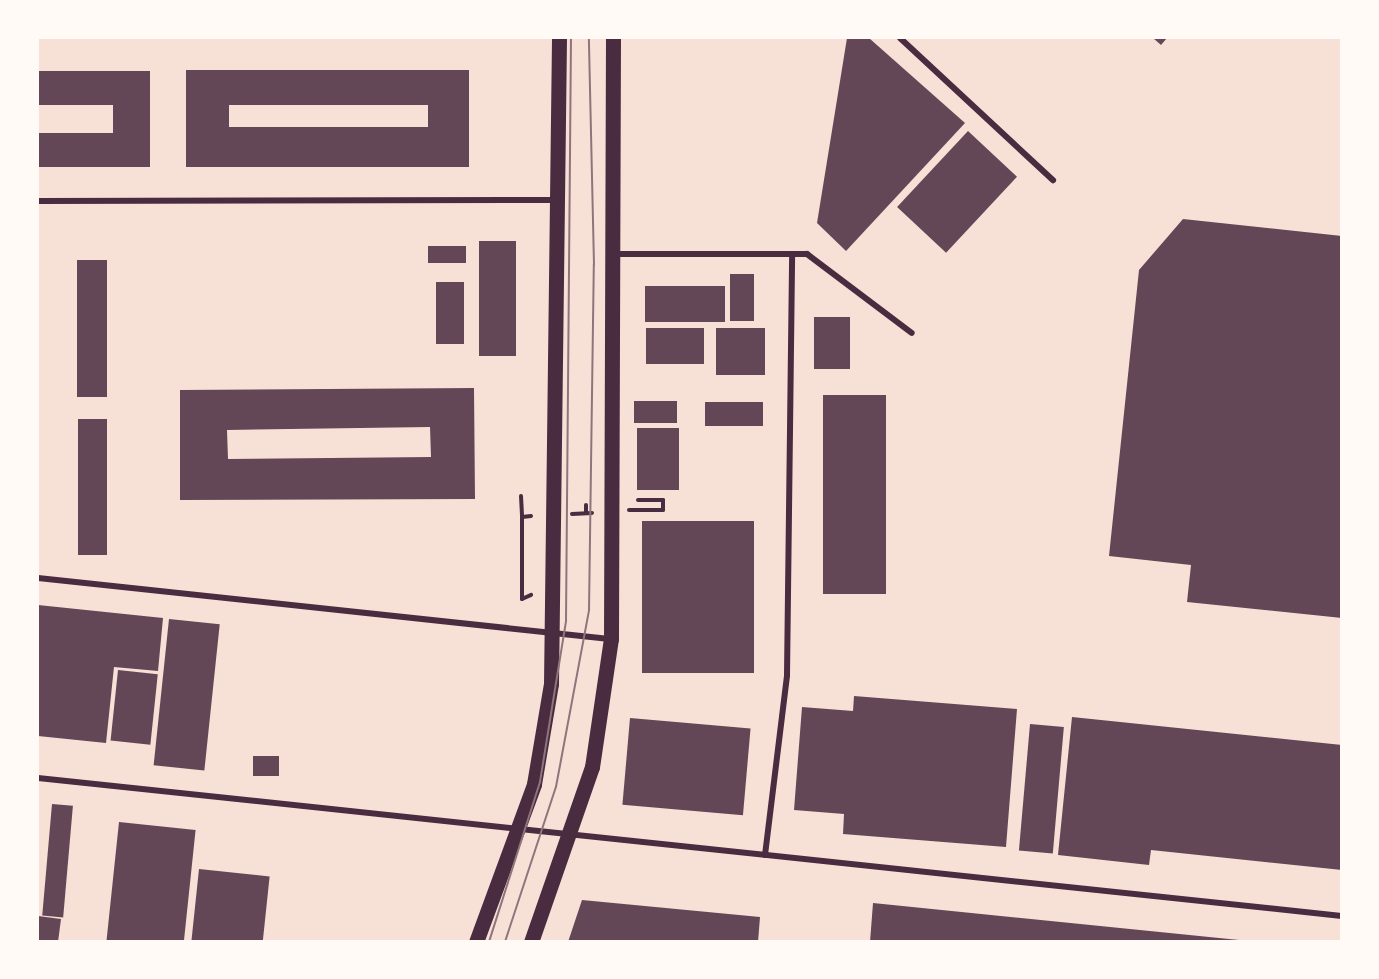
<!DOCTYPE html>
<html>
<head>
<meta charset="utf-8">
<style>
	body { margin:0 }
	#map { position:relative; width:1379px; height:979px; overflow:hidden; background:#f7e1d7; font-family:"Varela Round",sans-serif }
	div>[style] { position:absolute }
	.building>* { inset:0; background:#644757; transform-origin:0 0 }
	.path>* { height:4px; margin:-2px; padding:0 2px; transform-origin:2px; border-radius:2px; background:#4a2c40 }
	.minor>* { height:6px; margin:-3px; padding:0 3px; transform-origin:3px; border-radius:3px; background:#4a2c40 }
	.primary>* { height:15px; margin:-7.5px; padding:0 7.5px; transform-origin:7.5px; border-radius:7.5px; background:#4a2c40 }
	.tram>* { height:1.5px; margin:-0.75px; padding:0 0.75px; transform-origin:0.75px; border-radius:0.75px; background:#8f747c }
	span { translate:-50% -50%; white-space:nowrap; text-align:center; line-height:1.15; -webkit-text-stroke:4.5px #fffaf5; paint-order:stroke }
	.frame { position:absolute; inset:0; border:39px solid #fffaf5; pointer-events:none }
</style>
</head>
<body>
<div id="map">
	<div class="building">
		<div style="clip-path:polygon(847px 38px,869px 38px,965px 123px,846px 251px,817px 223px)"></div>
		<div style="clip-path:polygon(1153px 38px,1167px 38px,1161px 45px)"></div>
		<div style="clip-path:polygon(evenodd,186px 70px,469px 70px,469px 167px,186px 167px,186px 70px,229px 105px,428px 105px,428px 127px,229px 127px,229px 105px)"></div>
		<div style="clip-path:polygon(38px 71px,150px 71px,150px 167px,38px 167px,38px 133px,113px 133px,113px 105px,38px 105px)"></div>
		<div style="left:968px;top:131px;width:67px;height:104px;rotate:43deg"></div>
		<div style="clip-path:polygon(1183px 219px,1342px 236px,1342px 618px,1187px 602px,1191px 565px,1109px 556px,1139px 270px)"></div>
		<div style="left:479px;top:241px;width:37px;height:115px"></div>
		<div style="left:428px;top:246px;width:38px;height:17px"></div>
		<div style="left:77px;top:260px;width:30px;height:137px"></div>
		<div style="left:730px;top:274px;width:24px;height:47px"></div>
		<div style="left:436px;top:282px;width:28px;height:62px"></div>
		<div style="left:645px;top:286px;width:80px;height:36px"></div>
		<div style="left:814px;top:317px;width:36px;height:52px"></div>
		<div style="left:646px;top:328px;width:58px;height:36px"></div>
		<div style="left:716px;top:328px;width:49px;height:47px"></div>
		<div style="clip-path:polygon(evenodd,474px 388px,475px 499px,180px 500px,180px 390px,474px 388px,430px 427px,431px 457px,228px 459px,227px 430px,430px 427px)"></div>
		<div style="left:823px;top:395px;width:63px;height:199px"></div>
		<div style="left:634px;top:401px;width:43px;height:22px"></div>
		<div style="left:705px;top:402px;width:58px;height:24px"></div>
		<div style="left:78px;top:419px;width:29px;height:136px"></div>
		<div style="left:637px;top:428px;width:42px;height:62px"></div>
		<div style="left:642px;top:521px;width:112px;height:152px"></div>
		<div style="clip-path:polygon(38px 605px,163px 618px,158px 671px,114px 667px,106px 743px,38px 736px)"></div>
		<div style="left:169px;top:619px;width:51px;height:147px;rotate:6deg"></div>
		<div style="left:118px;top:670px;width:40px;height:71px;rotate:6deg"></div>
		<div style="clip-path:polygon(854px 696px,1017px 709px,1006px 847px,843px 834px,844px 814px,794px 810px,802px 707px,853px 711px)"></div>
		<div style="clip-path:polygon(1072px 717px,1342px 745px,1342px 870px,1151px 850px,1149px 865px,1058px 855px)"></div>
		<div style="left:630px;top:718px;width:121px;height:87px;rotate:5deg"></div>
		<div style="left:1030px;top:724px;width:34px;height:127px;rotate:5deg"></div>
		<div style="left:253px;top:756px;width:26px;height:20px"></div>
		<div style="left:52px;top:804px;width:21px;height:112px;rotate:5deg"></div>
		<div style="left:119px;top:822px;width:77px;height:121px;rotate:6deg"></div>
		<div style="left:199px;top:869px;width:71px;height:73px;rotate:6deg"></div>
		<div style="clip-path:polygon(582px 900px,760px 917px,758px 942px,568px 942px)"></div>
		<div style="clip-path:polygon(873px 903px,1239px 940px,1239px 942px,870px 942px)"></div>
		<div style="clip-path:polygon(38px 916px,61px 919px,58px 942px,38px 942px)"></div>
	</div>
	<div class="path">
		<div style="left:521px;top:496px;width:21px;rotate:87deg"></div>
		<div style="left:586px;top:505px;width:8px;rotate:90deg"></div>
		<div style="left:629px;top:510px;width:34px"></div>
		<div style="left:663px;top:510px;width:10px;rotate:-90deg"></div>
		<div style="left:663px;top:500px;width:25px;rotate:180deg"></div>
		<div style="left:572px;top:514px;width:20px;rotate:-3deg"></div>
		<div style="left:531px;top:516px;width:9px;rotate:174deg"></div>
		<div style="left:522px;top:517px;width:82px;rotate:90deg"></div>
		<div style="left:522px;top:599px;width:10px;rotate:-24deg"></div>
	</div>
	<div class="minor">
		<div style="left:900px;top:38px;width:209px;rotate:42.9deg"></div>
		<div style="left:38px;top:201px;width:518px;rotate:-0.11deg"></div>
		<div style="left:614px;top:254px;width:193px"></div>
		<div style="left:807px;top:254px;width:131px;rotate:37deg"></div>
		<div style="left:38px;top:578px;width:575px;rotate:6.09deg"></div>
		<div style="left:38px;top:778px;width:1311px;rotate:6.04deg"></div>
		<div style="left:765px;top:855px;width:181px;rotate:-83deg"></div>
		<div style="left:787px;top:675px;width:421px;rotate:-89.3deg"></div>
	</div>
	<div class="primary">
		<div style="left:476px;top:942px;width:168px;rotate:-69.8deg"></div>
		<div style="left:534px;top:784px;width:101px;rotate:-80.4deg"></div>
		<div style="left:551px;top:684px;width:646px;rotate:-89.29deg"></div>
		<div style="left:531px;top:942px;width:185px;rotate:-70.8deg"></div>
		<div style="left:592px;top:767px;width:129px;rotate:-81.6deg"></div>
		<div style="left:611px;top:639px;width:601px;rotate:-89.81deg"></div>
	</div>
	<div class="tram">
		<div style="left:489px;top:942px;width:168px;rotate:-72.3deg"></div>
		<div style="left:540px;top:782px;width:163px;rotate:-80.8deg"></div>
		<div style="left:566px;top:621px;width:583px;rotate:-89.51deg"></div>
		<div style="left:505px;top:942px;width:163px;rotate:-71.8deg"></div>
		<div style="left:556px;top:787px;width:180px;rotate:-79.4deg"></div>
		<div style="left:589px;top:610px;width:345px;rotate:-89.2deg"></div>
		<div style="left:594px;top:265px;width:227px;rotate:-91.3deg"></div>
	</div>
	<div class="frame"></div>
</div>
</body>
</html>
